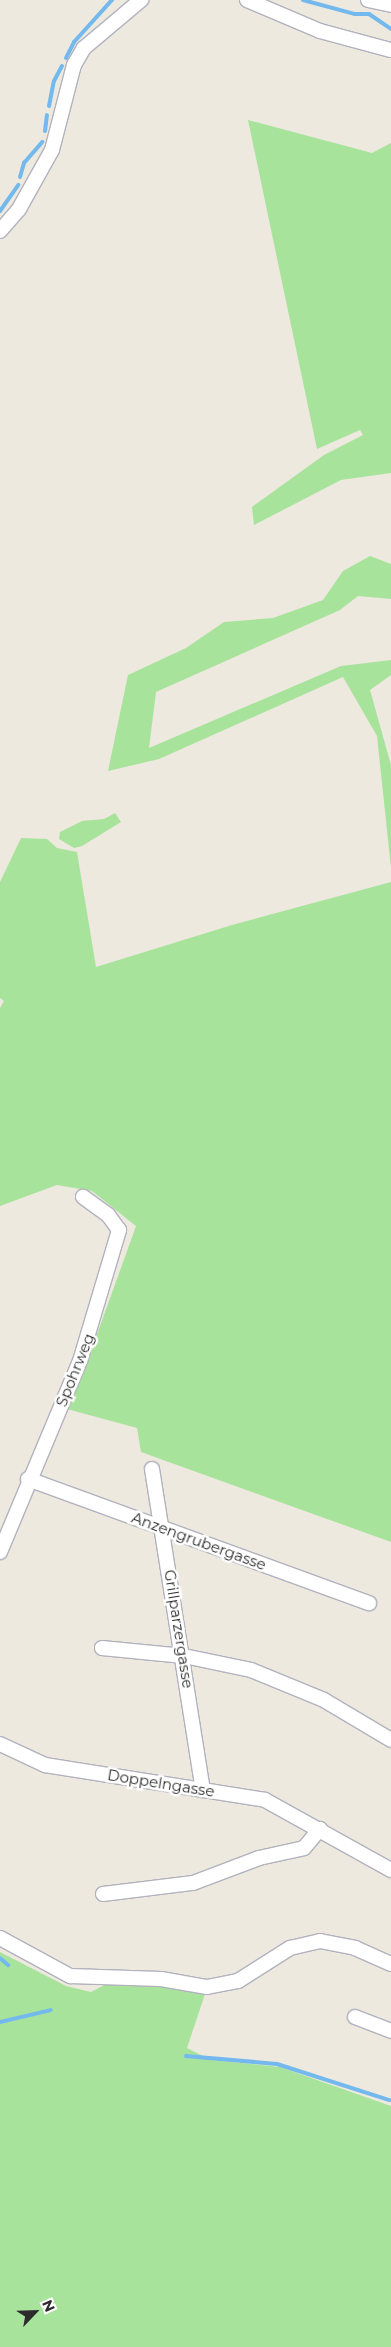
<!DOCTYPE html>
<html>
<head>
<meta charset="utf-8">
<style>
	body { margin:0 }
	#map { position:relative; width:391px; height:2347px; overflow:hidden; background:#ede9df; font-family:Montserrat,sans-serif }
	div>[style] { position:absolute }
	.green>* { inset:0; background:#a8e39c }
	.stream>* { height:4px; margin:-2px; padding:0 2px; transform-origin:2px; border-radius:2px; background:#73b9ee }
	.roads { filter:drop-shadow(1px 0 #b2b2bf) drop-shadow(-1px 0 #b2b2bf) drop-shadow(0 1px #b2b2bf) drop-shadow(0 -1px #b2b2bf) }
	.minor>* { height:14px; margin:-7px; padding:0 7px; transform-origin:7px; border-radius:7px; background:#fff }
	span { translate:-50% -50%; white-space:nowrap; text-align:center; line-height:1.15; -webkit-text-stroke:5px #fff; paint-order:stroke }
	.street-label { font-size:15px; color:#2c2c2c }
	.north { position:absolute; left:10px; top:2287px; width:50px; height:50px; -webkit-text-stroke:4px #fff; paint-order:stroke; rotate:66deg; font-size:14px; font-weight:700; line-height:20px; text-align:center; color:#2c2c2c }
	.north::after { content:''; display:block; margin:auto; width:18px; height:22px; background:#2c2c2c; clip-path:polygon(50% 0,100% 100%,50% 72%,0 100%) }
</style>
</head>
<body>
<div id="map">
	<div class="green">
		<div style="clip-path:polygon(248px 120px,372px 153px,391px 143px,391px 473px,341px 480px,254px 525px,252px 507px,324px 455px,363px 435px,360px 430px,317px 449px)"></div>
		<div style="clip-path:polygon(370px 556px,391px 564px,391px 599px,358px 596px,340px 610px,156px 692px,149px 748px,341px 666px,391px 660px,391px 675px,370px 690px,391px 765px,391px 868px,377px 736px,343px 677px,159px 759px,108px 771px,128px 675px,186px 648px,224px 622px,273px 618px,323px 600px,343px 571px)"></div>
		<div style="clip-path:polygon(115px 813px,121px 822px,82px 846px,74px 848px,59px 839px,60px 832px,82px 821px,104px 819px)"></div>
		<div style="clip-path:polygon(21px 838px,47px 839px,57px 848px,77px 852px,96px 967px,232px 925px,391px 882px,391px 1542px,141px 1452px,137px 1428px,67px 1409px,91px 1351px,136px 1226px,92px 1191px,57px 1185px,0 1206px,0 1008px,4px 1001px,0 998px,0 882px)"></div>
		<div style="clip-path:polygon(0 1952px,66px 1986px,91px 1992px,112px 1981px,158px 1983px,205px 1994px,187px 2048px,211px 2060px,280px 2067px,391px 2106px,391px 2347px,0 2347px)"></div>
	</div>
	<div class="stream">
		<div style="left:303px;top:0;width:54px;rotate:15.1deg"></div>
		<div style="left:355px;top:14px;width:14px"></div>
		<div style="left:369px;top:14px;width:27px;rotate:34deg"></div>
		<div style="left:66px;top:58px;width:18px;rotate:-63deg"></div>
		<div style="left:74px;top:42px;width:57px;rotate:-47.9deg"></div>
		<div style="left:49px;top:106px;width:25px;rotate:-79deg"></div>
		<div style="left:54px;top:81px;width:17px;rotate:-62deg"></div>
		<div style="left:45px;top:131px;width:16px;rotate:-83deg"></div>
		<div style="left:20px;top:177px;width:15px;rotate:-74deg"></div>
		<div style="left:24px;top:163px;width:28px;rotate:-49deg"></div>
		<div style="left:0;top:211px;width:32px;rotate:-55deg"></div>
		<div style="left:0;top:1958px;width:11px;rotate:41deg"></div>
		<div style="left:0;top:2022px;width:52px;rotate:-13.2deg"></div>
		<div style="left:186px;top:2056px;width:91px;rotate:5deg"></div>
		<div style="left:277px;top:2064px;width:118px;rotate:17.8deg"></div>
	</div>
	<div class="roads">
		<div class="minor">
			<div style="left:247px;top:0;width:79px;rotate:23deg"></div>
			<div style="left:320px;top:31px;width:73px;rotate:15deg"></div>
			<div style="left:368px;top:0;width:24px;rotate:12deg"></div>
			<div style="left:0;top:231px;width:29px;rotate:-49deg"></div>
			<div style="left:19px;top:209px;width:68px;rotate:-60.8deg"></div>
			<div style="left:52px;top:150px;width:88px;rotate:-75.5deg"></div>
			<div style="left:74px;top:65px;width:20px;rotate:-60deg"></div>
			<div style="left:84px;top:48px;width:75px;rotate:-40.1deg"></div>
			<div style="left:152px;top:1469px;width:325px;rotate:81deg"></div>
			<div style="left:28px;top:1479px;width:363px;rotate:20deg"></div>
			<div style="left:0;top:1552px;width:207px;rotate:-67.3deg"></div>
			<div style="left:80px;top:1361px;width:137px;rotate:-73.4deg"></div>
			<div style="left:119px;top:1230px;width:19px;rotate:-126deg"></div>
			<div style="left:108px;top:1215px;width:31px;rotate:-144deg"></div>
			<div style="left:102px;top:1648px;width:82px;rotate:5.6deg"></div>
			<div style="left:184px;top:1656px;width:68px;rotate:11.8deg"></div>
			<div style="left:251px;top:1670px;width:79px;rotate:22.3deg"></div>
			<div style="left:324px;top:1700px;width:78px;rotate:30.8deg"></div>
			<div style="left:0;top:1744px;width:50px;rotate:25deg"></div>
			<div style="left:45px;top:1765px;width:223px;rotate:9deg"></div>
			<div style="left:265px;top:1800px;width:144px;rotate:29.1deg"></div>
			<div style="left:103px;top:1894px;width:91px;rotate:-7deg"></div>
			<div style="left:193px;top:1883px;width:71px;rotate:-20.7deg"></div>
			<div style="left:259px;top:1858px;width:46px;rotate:-12.5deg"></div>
			<div style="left:304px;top:1848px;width:25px;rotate:-50deg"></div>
			<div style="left:0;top:1938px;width:80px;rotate:28.5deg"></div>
			<div style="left:70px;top:1976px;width:91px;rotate:1.9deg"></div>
			<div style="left:161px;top:1979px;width:47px;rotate:9.9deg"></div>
			<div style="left:207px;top:1987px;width:32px;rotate:-11deg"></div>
			<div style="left:238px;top:1981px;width:62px;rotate:-32.4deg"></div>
			<div style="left:290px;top:1948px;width:31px;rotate:-13deg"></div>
			<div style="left:320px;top:1941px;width:36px;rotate:11deg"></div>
			<div style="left:355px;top:1948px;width:39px;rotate:24deg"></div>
			<div style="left:355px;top:2017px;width:39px;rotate:21deg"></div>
		</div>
	</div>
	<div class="street-label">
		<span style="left:75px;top:1370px;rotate:-68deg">Spohrweg</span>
		<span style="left:199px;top:1541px;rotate:20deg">Anzengrubergasse</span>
		<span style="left:179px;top:1629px;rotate:81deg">Grillparzergasse</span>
		<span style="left:161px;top:1783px;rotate:9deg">Doppelngasse</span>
	</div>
	<div class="north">N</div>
</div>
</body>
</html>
